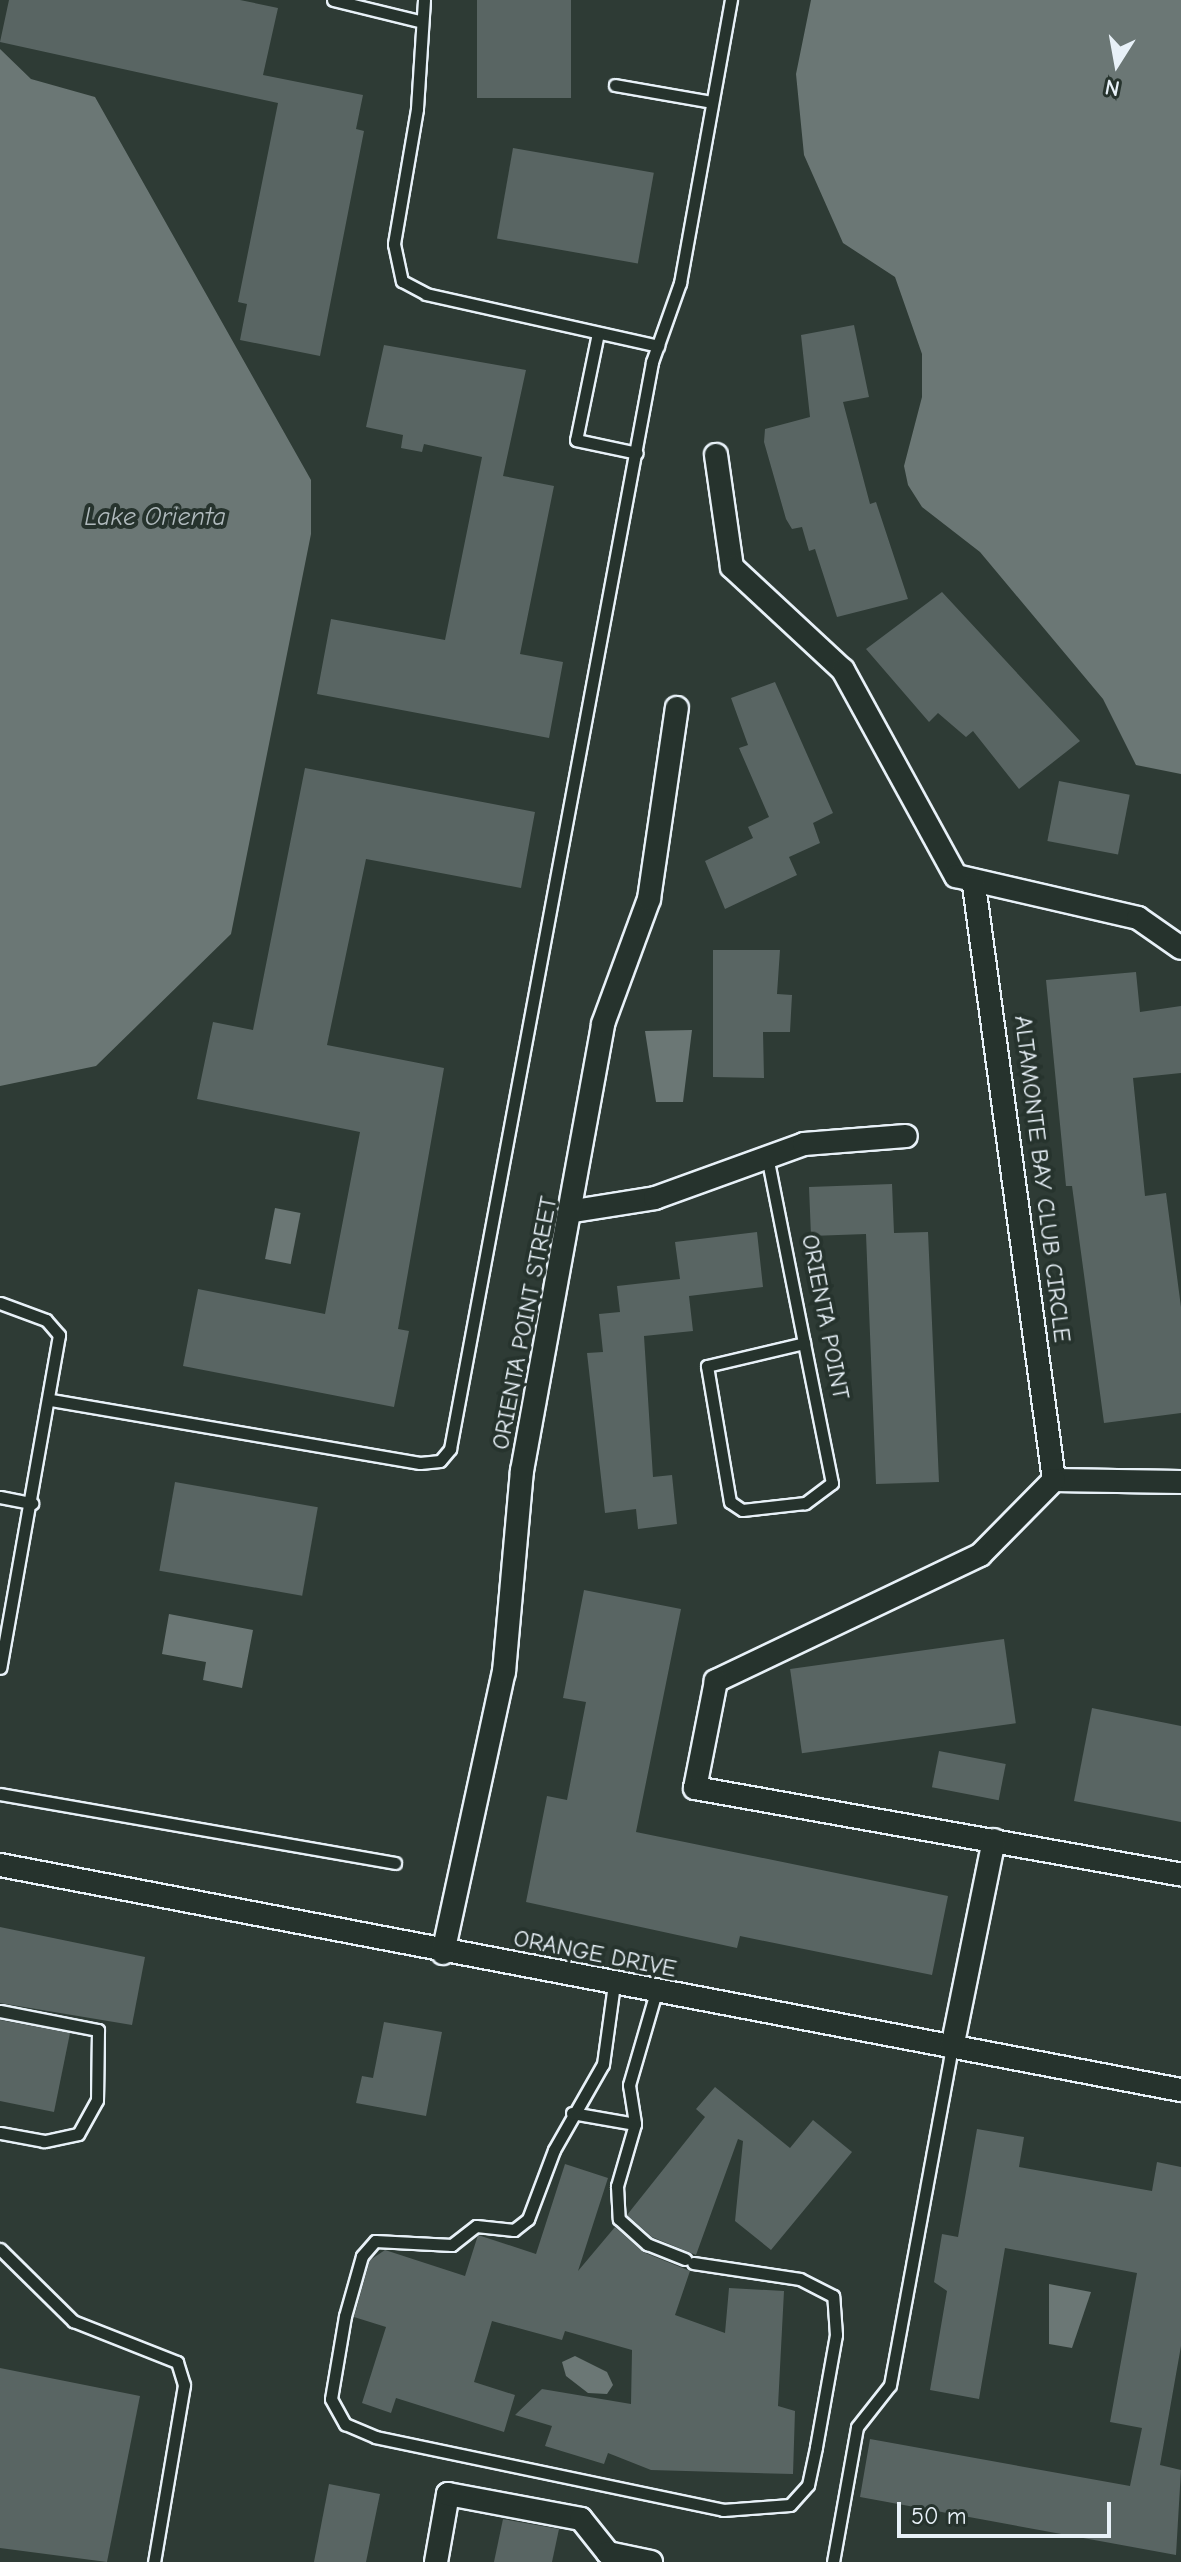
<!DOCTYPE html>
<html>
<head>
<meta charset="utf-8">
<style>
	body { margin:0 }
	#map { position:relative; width:1181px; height:2562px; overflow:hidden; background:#2e3b35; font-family:"Comic Neue",sans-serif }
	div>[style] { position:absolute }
	.water>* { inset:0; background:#6b7775; transform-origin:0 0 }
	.building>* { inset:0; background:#596563; transform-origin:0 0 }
	.roads { filter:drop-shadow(2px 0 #e8f1f8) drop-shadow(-2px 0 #e8f1f8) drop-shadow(0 2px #e8f1f8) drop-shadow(0 -2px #e8f1f8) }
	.service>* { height:11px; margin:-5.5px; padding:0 5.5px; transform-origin:5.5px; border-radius:5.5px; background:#26332d }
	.minor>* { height:22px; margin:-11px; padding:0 11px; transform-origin:11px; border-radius:11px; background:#26332d }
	span { translate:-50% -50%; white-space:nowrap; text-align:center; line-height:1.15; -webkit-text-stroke:8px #26332d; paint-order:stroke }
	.street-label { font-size:24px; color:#e8f1f8 }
	.water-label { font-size:26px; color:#b0babd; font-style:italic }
	.north { position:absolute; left:1077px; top:24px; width:80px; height:80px; -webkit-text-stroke:6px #26332d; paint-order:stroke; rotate:191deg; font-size:22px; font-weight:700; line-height:32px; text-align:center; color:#e8f1f8 }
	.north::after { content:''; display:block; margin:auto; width:28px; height:36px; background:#e8f1f8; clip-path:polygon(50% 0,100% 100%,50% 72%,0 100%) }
	.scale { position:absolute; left:897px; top:2502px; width:214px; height:36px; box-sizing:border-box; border:4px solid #e8f1f8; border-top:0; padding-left:10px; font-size:24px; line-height:28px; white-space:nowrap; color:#e8f1f8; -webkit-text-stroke:6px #26332d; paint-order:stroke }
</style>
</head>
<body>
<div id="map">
	<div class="water">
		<div style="clip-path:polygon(811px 0,1181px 0,1181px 774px,1136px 765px,1103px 699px,980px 552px,922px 507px,908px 485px,904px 466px,922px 397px,922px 354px,895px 277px,843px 243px,804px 155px,796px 74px)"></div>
		<div style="clip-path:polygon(0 49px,31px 79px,95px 97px,311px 480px,311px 534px,231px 934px,96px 1066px,0 1086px)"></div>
		<div style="clip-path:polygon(692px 1030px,683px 1102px,656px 1102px,645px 1031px)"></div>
		<div style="left:275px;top:1208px;width:26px;height:52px;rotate:11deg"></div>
		<div style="clip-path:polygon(169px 1614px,253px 1630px,242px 1688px,203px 1680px,206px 1662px,162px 1654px)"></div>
		<div style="clip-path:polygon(1049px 2284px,1091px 2292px,1072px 2348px,1049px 2344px)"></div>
		<div style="clip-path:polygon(575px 2356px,607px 2372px,613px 2385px,607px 2394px,588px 2393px,566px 2376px,562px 2362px)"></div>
	</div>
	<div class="building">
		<div style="clip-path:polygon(9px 0,240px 0,278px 8px,263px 75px,363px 95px,356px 129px,364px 131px,320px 356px,240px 340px,247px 304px,238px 302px,278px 103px,0 42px)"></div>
		<div style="left:477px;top:0;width:94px;height:98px"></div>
		<div style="left:513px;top:148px;width:143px;height:92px;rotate:10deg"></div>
		<div style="clip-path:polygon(854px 325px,869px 397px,843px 402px,870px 504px,876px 502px,908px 599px,837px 617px,815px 549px,809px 551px,802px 527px,792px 529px,786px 519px,764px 442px,765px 429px,810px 417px,801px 335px)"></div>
		<div style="clip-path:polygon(384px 345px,526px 370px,503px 476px,554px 486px,520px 654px,563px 662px,549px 738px,317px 694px,331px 619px,445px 640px,482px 457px,424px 444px,422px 452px,401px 448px,403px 435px,366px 427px)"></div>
		<div style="clip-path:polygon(942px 592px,1080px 741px,1019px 789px,973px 731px,966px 737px,938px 713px,929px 722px,866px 649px)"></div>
		<div style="clip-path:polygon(775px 682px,833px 813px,813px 823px,820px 843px,789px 857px,797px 875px,725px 909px,705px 861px,753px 838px,748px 827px,769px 817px,739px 748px,748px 745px,731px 698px)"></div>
		<div style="clip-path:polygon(305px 768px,535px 812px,521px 888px,366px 859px,327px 1045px,444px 1068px,398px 1329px,409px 1331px,394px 1407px,183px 1366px,198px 1289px,325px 1314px,360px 1132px,197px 1099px,213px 1022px,253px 1030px)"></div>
		<div style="left:1059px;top:781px;width:72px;height:61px;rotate:11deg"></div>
		<div style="clip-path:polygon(713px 950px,780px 950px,777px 994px,792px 995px,790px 1032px,763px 1032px,764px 1078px,713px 1077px)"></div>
		<div style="clip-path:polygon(1136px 972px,1140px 1012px,1181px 1006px,1181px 1073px,1133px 1078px,1145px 1196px,1166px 1193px,1181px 1307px,1181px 1413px,1104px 1423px,1072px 1186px,1066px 1186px,1046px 980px)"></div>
		<div style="clip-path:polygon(892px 1184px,894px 1233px,928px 1232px,939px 1482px,876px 1484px,866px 1234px,811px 1236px,809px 1187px)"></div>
		<div style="clip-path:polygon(757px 1232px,763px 1287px,689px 1296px,693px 1331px,644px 1336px,653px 1477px,672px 1475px,677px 1524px,638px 1529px,636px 1509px,605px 1513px,587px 1353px,603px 1352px,599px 1314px,620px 1312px,617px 1286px,680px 1279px,675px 1242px)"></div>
		<div style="left:175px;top:1482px;width:145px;height:90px;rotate:10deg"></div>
		<div style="clip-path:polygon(584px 1590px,681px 1609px,636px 1832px,948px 1896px,932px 1975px,740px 1936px,737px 1948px,526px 1902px,547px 1796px,567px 1800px,586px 1702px,563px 1698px)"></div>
		<div style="left:1004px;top:1639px;width:85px;height:216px;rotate:82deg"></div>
		<div style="clip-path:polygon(1092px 1708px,1181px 1726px,1181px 1822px,1074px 1801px)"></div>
		<div style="left:939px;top:1751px;width:68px;height:37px;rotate:11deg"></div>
		<div style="clip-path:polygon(0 1927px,145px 1957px,132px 2025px,0 2003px)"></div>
		<div style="clip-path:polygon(0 2020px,70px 2033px,54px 2112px,0 2101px)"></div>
		<div style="clip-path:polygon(384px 2022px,442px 2032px,426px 2116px,356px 2103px,362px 2076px,373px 2078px)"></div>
		<div style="clip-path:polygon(715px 2087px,790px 2148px,813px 2120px,852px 2152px,771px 2250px,735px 2221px,743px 2141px,738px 2139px,696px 2255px,652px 2237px,627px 2215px,705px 2117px,696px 2109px)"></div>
		<div style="clip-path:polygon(977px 2129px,1024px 2137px,1019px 2167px,1152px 2191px,1157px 2162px,1181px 2167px,1181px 2346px,1160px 2465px,1181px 2470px,1176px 2555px,860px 2497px,870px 2439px,1130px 2486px,1142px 2428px,1110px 2422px,1137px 2273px,1005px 2248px,979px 2399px,930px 2390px,947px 2291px,934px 2282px,942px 2234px,958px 2237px)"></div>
		<div style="clip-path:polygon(565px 2164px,608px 2178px,578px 2271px,615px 2227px,643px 2252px,690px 2271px,675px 2315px,725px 2333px,729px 2288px,784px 2291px,778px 2406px,795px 2411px,793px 2474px,651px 2470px,608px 2453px,604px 2464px,545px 2446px,552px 2426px,515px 2415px,542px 2389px,631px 2404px,632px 2350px,565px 2331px,562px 2340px,492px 2321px,474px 2382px,515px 2395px,504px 2432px,396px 2398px,391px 2413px,362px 2403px,386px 2327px,354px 2317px,370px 2260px,385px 2250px,465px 2276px,478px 2235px,536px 2254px)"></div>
		<div style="clip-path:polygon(0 2368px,140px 2396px,107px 2562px,0 2548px)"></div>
		<div style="clip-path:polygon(329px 2484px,380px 2494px,366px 2562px,314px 2562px)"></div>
		<div style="clip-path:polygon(503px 2519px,559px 2529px,552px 2562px,494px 2562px)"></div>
	</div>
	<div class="roads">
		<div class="service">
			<div style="left:333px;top:0;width:89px;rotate:13.7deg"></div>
			<div style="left:424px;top:0;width:109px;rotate:93.7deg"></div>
			<div style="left:417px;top:109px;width:137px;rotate:99.7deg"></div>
			<div style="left:394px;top:244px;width:38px;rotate:78deg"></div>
			<div style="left:402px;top:281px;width:27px;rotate:28deg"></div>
			<div style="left:426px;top:294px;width:238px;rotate:12.6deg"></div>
			<div style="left:615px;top:85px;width:98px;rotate:9.9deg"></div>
			<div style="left:598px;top:333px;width:109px;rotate:101.6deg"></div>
			<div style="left:576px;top:440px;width:62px;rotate:12deg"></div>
			<div style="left:768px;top:1161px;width:186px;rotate:78.8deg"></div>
			<div style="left:804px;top:1343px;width:143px;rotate:78.7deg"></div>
			<div style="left:832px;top:1483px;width:34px;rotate:143deg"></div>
			<div style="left:805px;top:1503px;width:63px;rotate:173.7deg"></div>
			<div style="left:742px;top:1510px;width:14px;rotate:-146deg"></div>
			<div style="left:730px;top:1502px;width:138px;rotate:-99.6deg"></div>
			<div style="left:707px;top:1366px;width:100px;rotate:-13.3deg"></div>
			<div style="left:0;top:1303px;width:49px;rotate:20.3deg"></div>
			<div style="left:46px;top:1320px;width:20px;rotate:49deg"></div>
			<div style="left:59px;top:1335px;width:338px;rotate:100deg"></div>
			<div style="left:51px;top:1400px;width:374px;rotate:9.7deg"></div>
			<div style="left:420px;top:1463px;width:20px;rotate:-6deg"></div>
			<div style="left:440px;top:1461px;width:16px;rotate:-50deg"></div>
			<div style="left:450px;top:1449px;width:1106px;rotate:-79.47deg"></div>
			<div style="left:652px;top:362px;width:84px;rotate:-70.5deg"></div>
			<div style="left:680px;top:283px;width:288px;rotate:-79.8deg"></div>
			<div style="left:0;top:1497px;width:33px;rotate:11deg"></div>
			<div style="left:0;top:1794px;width:401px;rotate:9.9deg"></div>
			<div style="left:614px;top:1984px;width:81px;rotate:97.8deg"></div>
			<div style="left:603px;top:2064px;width:99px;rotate:119.7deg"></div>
			<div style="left:554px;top:2150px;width:74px;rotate:110.6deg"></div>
			<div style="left:528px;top:2219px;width:18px;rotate:142deg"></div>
			<div style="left:514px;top:2230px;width:38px;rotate:-174deg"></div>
			<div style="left:476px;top:2226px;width:31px;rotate:142deg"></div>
			<div style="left:452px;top:2245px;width:77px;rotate:-177deg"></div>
			<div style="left:375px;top:2241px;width:20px;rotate:131deg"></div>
			<div style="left:362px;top:2256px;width:62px;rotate:105.8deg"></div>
			<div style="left:345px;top:2316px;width:84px;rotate:99.6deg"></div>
			<div style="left:331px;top:2399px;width:29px;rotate:61deg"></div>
			<div style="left:345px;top:2424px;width:33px;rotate:23deg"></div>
			<div style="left:375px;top:2437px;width:356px;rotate:11.8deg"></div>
			<div style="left:723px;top:2510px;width:67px;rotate:-4.3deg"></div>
			<div style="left:790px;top:2505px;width:27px;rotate:-48deg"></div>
			<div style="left:808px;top:2485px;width:39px;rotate:-78deg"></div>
			<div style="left:816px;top:2447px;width:114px;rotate:-79.9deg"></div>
			<div style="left:836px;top:2335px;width:39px;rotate:-94deg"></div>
			<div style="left:833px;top:2296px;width:37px;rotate:-153deg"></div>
			<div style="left:800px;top:2279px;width:108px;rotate:-171.5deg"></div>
			<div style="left:656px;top:1992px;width:97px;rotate:106.2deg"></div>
			<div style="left:629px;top:2085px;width:39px;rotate:81deg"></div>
			<div style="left:635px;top:2124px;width:65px;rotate:106.2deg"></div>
			<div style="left:617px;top:2186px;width:33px;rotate:87deg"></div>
			<div style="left:619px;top:2219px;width:38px;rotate:42deg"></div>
			<div style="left:647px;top:2244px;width:41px;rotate:21.5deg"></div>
			<div style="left:0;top:2011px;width:100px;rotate:11deg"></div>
			<div style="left:98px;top:2030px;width:70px;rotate:90.8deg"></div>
			<div style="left:97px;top:2100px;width:39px;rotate:119deg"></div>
			<div style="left:78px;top:2134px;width:35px;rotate:168deg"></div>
			<div style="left:44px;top:2141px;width:45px;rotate:-169.7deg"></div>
			<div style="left:572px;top:2113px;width:64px;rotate:9.9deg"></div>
			<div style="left:0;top:2249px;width:103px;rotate:44.6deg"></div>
			<div style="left:73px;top:2321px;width:112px;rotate:21.5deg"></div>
			<div style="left:177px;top:2362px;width:24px;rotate:73deg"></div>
			<div style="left:184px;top:2385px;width:180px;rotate:99.6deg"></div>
			<div style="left:833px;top:2562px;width:137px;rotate:-79.9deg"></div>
			<div style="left:857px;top:2427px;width:53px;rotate:-51.8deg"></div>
			<div style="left:890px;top:2385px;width:343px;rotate:-79.6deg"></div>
		</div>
		<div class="minor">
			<div style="left:716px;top:455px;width:113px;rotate:81.9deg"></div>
			<div style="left:732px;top:567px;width:151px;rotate:42.9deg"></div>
			<div style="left:843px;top:670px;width:235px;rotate:61.3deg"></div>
			<div style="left:956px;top:876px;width:187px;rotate:13deg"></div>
			<div style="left:1138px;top:918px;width:52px;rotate:34.9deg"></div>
			<div style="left:974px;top:885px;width:600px;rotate:82.34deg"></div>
			<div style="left:574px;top:1211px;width:82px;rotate:-9.1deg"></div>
			<div style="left:655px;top:1198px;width:158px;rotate:-19.9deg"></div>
			<div style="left:804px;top:1144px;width:102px;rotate:-4.5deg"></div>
			<div style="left:1181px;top:1482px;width:127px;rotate:-179.1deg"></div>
			<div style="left:1054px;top:1480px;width:105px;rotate:134.6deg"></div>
			<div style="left:980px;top:1555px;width:293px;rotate:154.5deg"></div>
			<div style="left:716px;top:1681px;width:109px;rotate:101.1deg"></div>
			<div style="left:695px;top:1788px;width:494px;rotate:10.1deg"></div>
			<div style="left:0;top:1865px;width:1202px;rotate:10.79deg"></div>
			<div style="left:443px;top:1953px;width:288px;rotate:-77.8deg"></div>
			<div style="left:504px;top:1672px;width:202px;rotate:-84.9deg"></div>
			<div style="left:522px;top:1471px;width:454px;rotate:-79.7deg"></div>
			<div style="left:603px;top:1024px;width:133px;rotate:-69.8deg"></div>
			<div style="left:649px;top:899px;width:193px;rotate:-81.7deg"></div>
			<div style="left:952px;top:2048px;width:212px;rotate:-78.6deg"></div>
			<div style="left:436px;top:2562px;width:69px;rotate:-80deg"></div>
			<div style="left:448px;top:2494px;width:135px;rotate:10.6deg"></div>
			<div style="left:581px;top:2519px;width:43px;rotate:51.5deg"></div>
			<div style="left:608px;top:2553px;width:44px;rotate:11.8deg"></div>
		</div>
	</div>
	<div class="street-label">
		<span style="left:1042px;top:1179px;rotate:83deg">ALTAMONTE BAY CLUB CIRCLE</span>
		<span style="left:825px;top:1317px;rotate:79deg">ORIENTA POINT</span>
		<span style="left:525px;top:1323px;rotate:-79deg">ORIENTA POINT STREET</span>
		<span style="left:595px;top:1954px;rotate:11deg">ORANGE DRIVE</span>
	</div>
	<div class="water-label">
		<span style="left:155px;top:518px">Lake Orienta</span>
	</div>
	<div class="north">N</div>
	<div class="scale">50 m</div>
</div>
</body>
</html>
